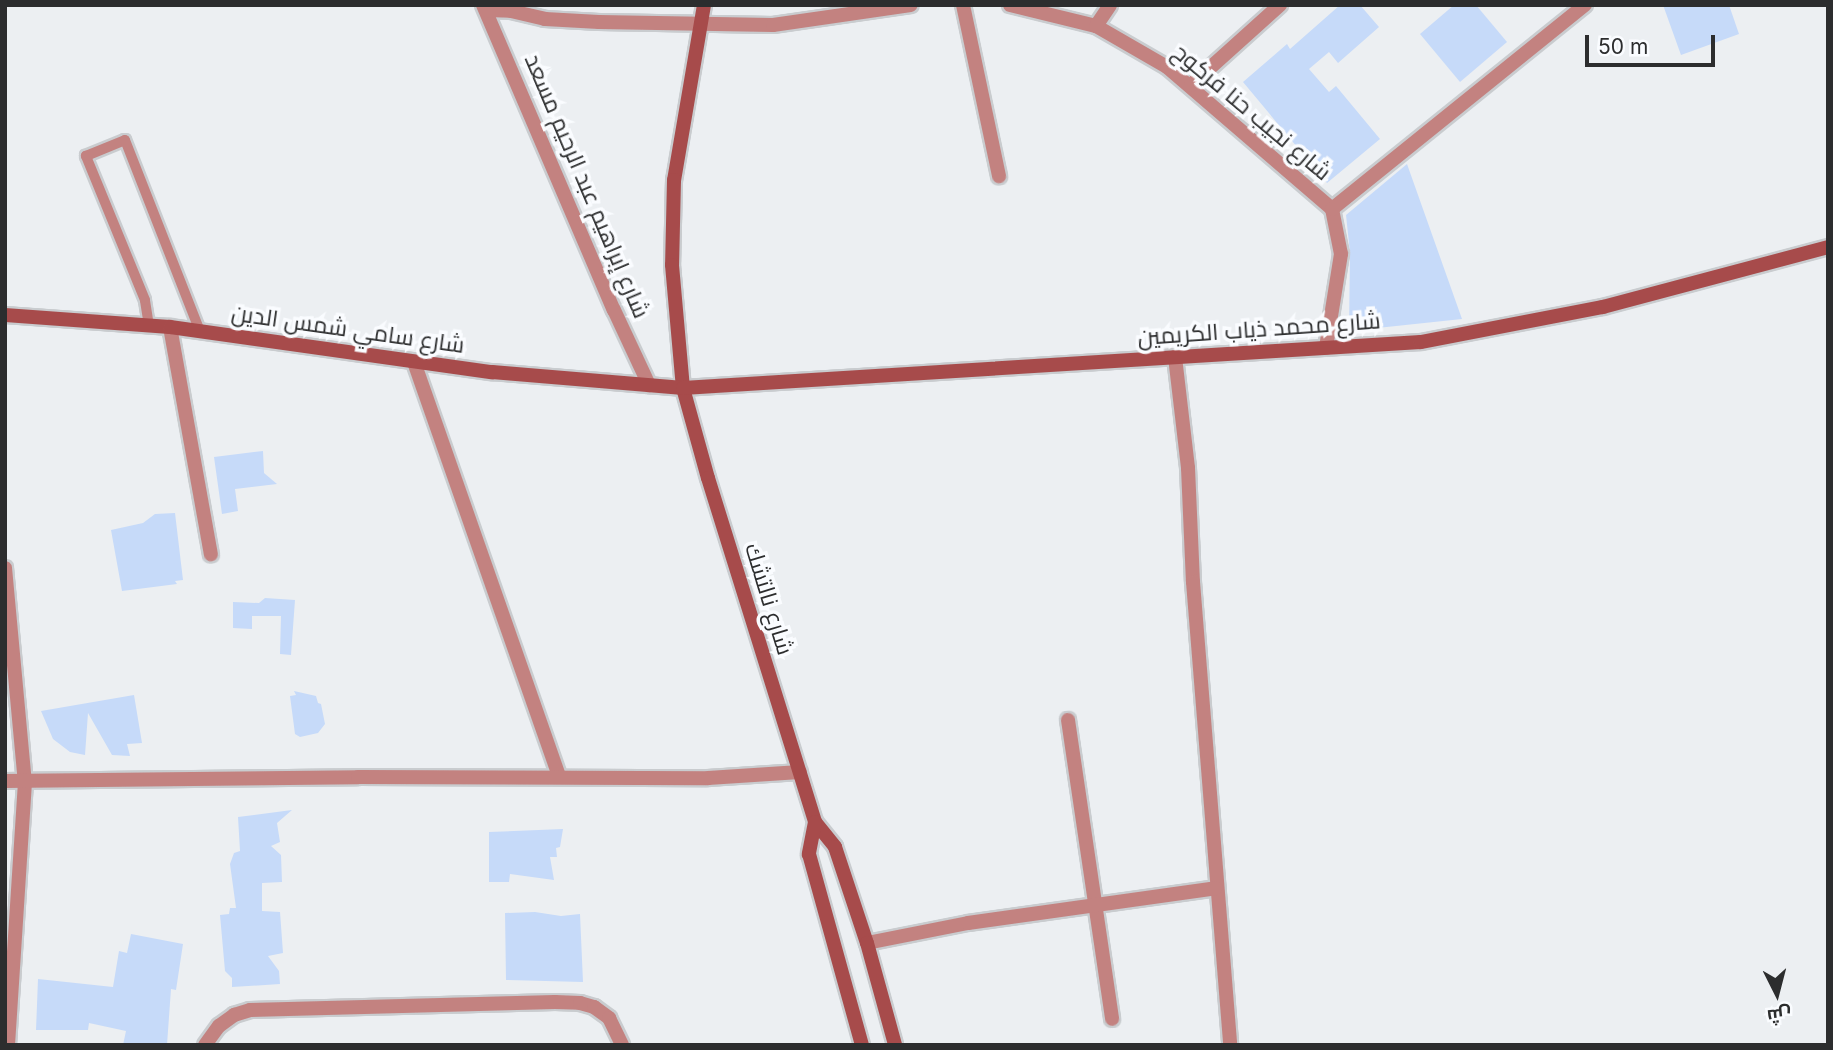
<!DOCTYPE html>
<html>
<head>
<meta charset="utf-8">
<style>
	body { margin:0 }
	#map { position:relative; width:1833px; height:1050px; overflow:hidden; background:#eceff2; font-family:Inter,Cairo,sans-serif }
	div>[style] { position:absolute }
	.building>* { inset:0; background:#c6daf9 }
	.roads { filter:drop-shadow(2px 0 #c9cccf) drop-shadow(-2px 0 #c9cccf) drop-shadow(0 2px #c9cccf) drop-shadow(0 -2px #c9cccf) }
	.lane>* { height:10px; margin:-5px; padding:0 5px; transform-origin:5px; border-radius:5px; background:#c38280 }
	.street>* { height:14px; margin:-7px; padding:0 7px; transform-origin:7px; border-radius:7px; background:#c38280 }
	.secondary>* { height:14px; margin:-7px; padding:0 7px; transform-origin:7px; border-radius:7px; background:#a74b4b }
	span { translate:-50% -50%; white-space:nowrap; text-align:center; line-height:1.15; -webkit-text-stroke:7px #fafcff; paint-order:stroke }
	.street-label { font-size:23px; color:#2c2d2e }
	.frame { position:absolute; inset:0; border:7px solid #2c2d2e; pointer-events:none }
	.north { position:absolute; left:1742px; top:959px; width:70px; height:70px; -webkit-text-stroke:5px #fafcff; paint-order:stroke; rotate:174deg; font-size:19px; font-weight:700; line-height:28px; text-align:center; color:#2c2d2e }
	.north::after { content:''; display:block; margin:auto; width:24px; height:32px; background:#2c2d2e; clip-path:polygon(50% 0,100% 100%,50% 72%,0 100%) }
	.scale { position:absolute; left:1585px; top:35px; width:130px; height:32px; box-sizing:border-box; border:4px solid #2c2d2e; border-top:0; padding-left:9px; font-size:21px; line-height:24px; white-space:nowrap; color:#2c2d2e; -webkit-text-stroke:5px #fafcff; paint-order:stroke }
</style>
</head>
<body>
<div id="map">
	<div class="building">
		<div style="clip-path:polygon(1340px 5px,1360px 5px,1379px 27px,1338px 63px,1329px 52px,1309px 69px,1329px 92px,1336px 86px,1380px 139px,1327px 183px,1243px 82px,1287px 44px,1290px 49px)"></div>
		<div style="clip-path:polygon(1454px 5px,1476px 5px,1507px 42px,1460px 82px,1420px 34px)"></div>
		<div style="clip-path:polygon(1663px 5px,1729px 5px,1739px 34px,1681px 55px)"></div>
		<div style="clip-path:polygon(1407px 164px,1462px 319px,1349px 331px,1350px 253px,1346px 215px)"></div>
		<div style="clip-path:polygon(263px 451px,264px 473px,277px 484px,235px 489px,238px 511px,222px 514px,214px 457px)"></div>
		<div style="clip-path:polygon(175px 513px,183px 580px,175px 581px,177px 584px,122px 591px,111px 530px,143px 523px,155px 514px)"></div>
		<div style="clip-path:polygon(265px 598px,295px 600px,291px 655px,280px 654px,281px 616px,252px 616px,252px 629px,233px 628px,233px 602px,259px 603px)"></div>
		<div style="clip-path:polygon(294px 691px,316px 696px,318px 703px,321px 704px,325px 724px,318px 733px,300px 737px,295px 734px,290px 696px,296px 695px)"></div>
		<div style="clip-path:polygon(134px 695px,142px 743px,127px 744px,130px 756px,112px 755px,88px 713px,85px 755px,70px 752px,53px 739px,41px 711px)"></div>
		<div style="clip-path:polygon(292px 810px,277px 823px,280px 842px,271px 846px,281px 855px,282px 882px,262px 883px,262px 911px,280px 912px,283px 953px,268px 956px,279px 971px,280px 984px,232px 987px,232px 978px,225px 971px,220px 915px,229px 914px,230px 908px,236px 908px,230px 864px,234px 853px,240px 851px,238px 817px)"></div>
		<div style="clip-path:polygon(563px 829px,560px 847px,556px 848px,557px 857px,550px 857px,554px 880px,510px 874px,509px 882px,489px 882px,489px 832px)"></div>
		<div style="clip-path:polygon(535px 912px,561px 916px,580px 914px,583px 982px,506px 980px,505px 913px)"></div>
		<div style="clip-path:polygon(131px 934px,183px 944px,176px 990px,171px 989px,167px 1045px,123px 1045px,126px 1031px,89px 1023px,88px 1030px,36px 1030px,38px 979px,113px 987px,119px 951px,127px 953px)"></div>
	</div>
	<div class="roads">
		<div class="lane">
			<div style="left:149px;top:326px;width:26px;rotate:-99deg"></div>
			<div style="left:145px;top:300px;width:156px;rotate:-112.3deg"></div>
			<div style="left:86px;top:156px;width:42px;rotate:-22.3deg"></div>
			<div style="left:125px;top:140px;width:205px;rotate:68.6deg"></div>
		</div>
		<div class="street">
			<div style="left:483px;top:5px;width:332px;rotate:66.8deg"></div>
			<div style="left:614px;top:310px;width:83px;rotate:65deg"></div>
			<div style="left:963px;top:5px;width:175px;rotate:78.1deg"></div>
			<div style="left:1010px;top:5px;width:89px;rotate:13.7deg"></div>
			<div style="left:1096px;top:26px;width:82px;rotate:30deg"></div>
			<div style="left:1167px;top:67px;width:218px;rotate:40.7deg"></div>
			<div style="left:1332px;top:209px;width:46px;rotate:78.7deg"></div>
			<div style="left:1341px;top:254px;width:95px;rotate:99.1deg"></div>
			<div style="left:486px;top:10px;width:25px;rotate:2deg"></div>
			<div style="left:511px;top:11px;width:35px;rotate:13deg"></div>
			<div style="left:545px;top:19px;width:54px;rotate:3.2deg"></div>
			<div style="left:599px;top:22px;width:174px;rotate:1deg"></div>
			<div style="left:773px;top:25px;width:139px;rotate:-8.2deg"></div>
			<div style="left:1096px;top:26px;width:25px;rotate:-56deg"></div>
			<div style="left:1191px;top:85px;width:120px;rotate:-42deg"></div>
			<div style="left:1332px;top:209px;width:325px;rotate:-38.9deg"></div>
			<div style="left:170px;top:327px;width:231px;rotate:79.8deg"></div>
			<div style="left:1175px;top:357px;width:112px;rotate:83.3deg"></div>
			<div style="left:1188px;top:468px;width:114px;rotate:87.5deg"></div>
			<div style="left:1193px;top:582px;width:464px;rotate:85.4deg"></div>
			<div style="left:414px;top:362px;width:439px;rotate:70.7deg"></div>
			<div style="left:5px;top:568px;width:215px;rotate:84.7deg"></div>
			<div style="left:25px;top:782px;width:264px;rotate:93.7deg"></div>
			<div style="left:1068px;top:720px;width:302px;rotate:81.6deg"></div>
			<div style="left:5px;top:781px;width:353px;rotate:-0.6deg"></div>
			<div style="left:358px;top:777px;width:350px;rotate:0.2deg"></div>
			<div style="left:708px;top:778px;width:92px;rotate:-3.7deg"></div>
			<div style="left:867px;top:943px;width:103px;rotate:-11.2deg"></div>
			<div style="left:968px;top:923px;width:250px;rotate:-8deg"></div>
			<div style="left:205px;top:1045px;width:24px;rotate:-54deg"></div>
			<div style="left:219px;top:1026px;width:19px;rotate:-36deg"></div>
			<div style="left:234px;top:1015px;width:17px;rotate:-17deg"></div>
			<div style="left:250px;top:1010px;width:305px;rotate:-1.5deg"></div>
			<div style="left:555px;top:1002px;width:25px;rotate:2deg"></div>
			<div style="left:580px;top:1003px;width:15px;rotate:16deg"></div>
			<div style="left:594px;top:1007px;width:19px;rotate:36deg"></div>
			<div style="left:609px;top:1018px;width:30px;rotate:64deg"></div>
		</div>
		<div class="secondary">
			<div style="left:704px;top:5px;width:178px;rotate:99.7deg"></div>
			<div style="left:674px;top:180px;width:85px;rotate:91.3deg"></div>
			<div style="left:672px;top:265px;width:123px;rotate:84.9deg"></div>
			<div style="left:683px;top:388px;width:93px;rotate:74.5deg"></div>
			<div style="left:708px;top:478px;width:360px;rotate:72.7deg"></div>
			<div style="left:815px;top:822px;width:32px;rotate:51deg"></div>
			<div style="left:835px;top:847px;width:101px;rotate:71.6deg"></div>
			<div style="left:867px;top:943px;width:106px;rotate:74.6deg"></div>
			<div style="left:5px;top:315px;width:165px;rotate:4.2deg"></div>
			<div style="left:170px;top:327px;width:325px;rotate:8deg"></div>
			<div style="left:492px;top:372px;width:192px;rotate:4.8deg"></div>
			<div style="left:683px;top:388px;width:739px;rotate:-3.57deg"></div>
			<div style="left:1421px;top:342px;width:185px;rotate:-10.9deg"></div>
			<div style="left:1603px;top:307px;width:233px;rotate:-14.9deg"></div>
			<div style="left:815px;top:822px;width:33px;rotate:101deg"></div>
			<div style="left:809px;top:854px;width:198px;rotate:74.5deg"></div>
		</div>
	</div>
	<div class="street-label">
		<span style="left:1252px;top:112px;rotate:40deg">شارع نجيب حنا فركوح</span>
		<span style="left:587px;top:186px;rotate:67deg">شارع إبراهيم عبد الرحيم مسعد</span>
		<span style="left:348px;top:329px;rotate:8deg">شارع سامي شمس الدين</span>
		<span style="left:1259px;top:329px;rotate:-4deg">شارع محمد ذياب الكريمين</span>
		<span style="left:769px;top:599px;rotate:73deg">شارع نالتشك</span>
	</div>
	<div class="frame"></div>
	<div class="north">ش</div>
	<div class="scale">50 m</div>
</div>
</body>
</html>
